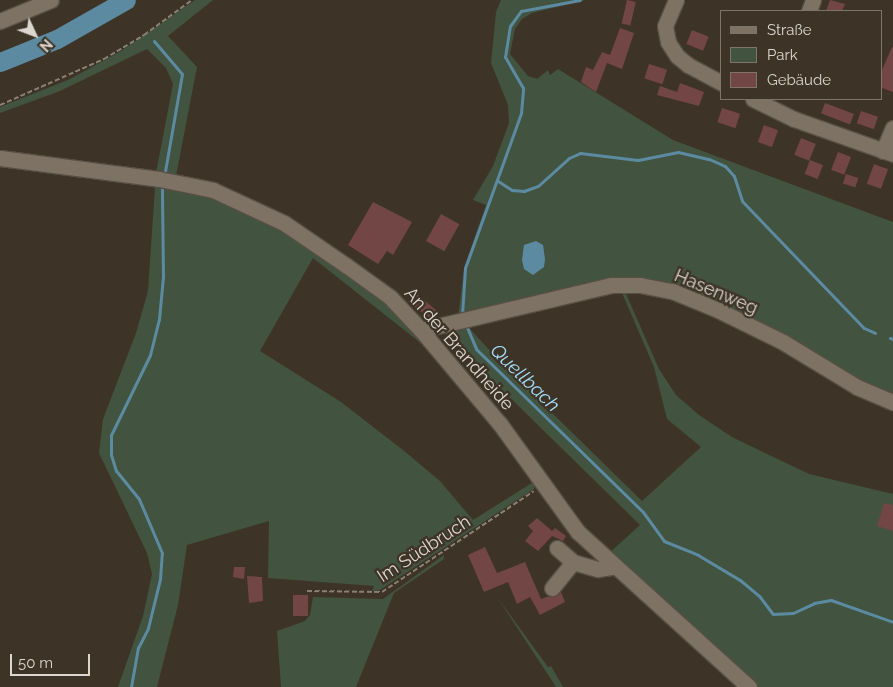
<!DOCTYPE html>
<html>
<head>
<meta charset="utf-8">
<style>
	body { margin:0 }
	#map { position:relative; width:893px; height:687px; overflow:hidden; background:#3e3327; font-family:Raleway,sans-serif }
	div>[style] { position:absolute }
	.green>* { inset:0; background:#425340 }
	.water>* { inset:0; background:#5c8ba1 }
	.stream>* { height:3px; margin:-1.5px; padding:0 1.5px; transform-origin:1.5px; border-radius:1.5px; background:#5c8ba1 }
	.river>* { height:19px; margin:-9.5px; padding:0 9.5px; transform-origin:9.5px; border-radius:9.5px; background:#5c8ba1 }
	.building>* { inset:0; background:#724644; transform-origin:0 0 }
	.path>* { height:2px; margin-top:-1px; transform-origin:0; background:repeating-linear-gradient(90deg,#898076 0 5px,transparent 0 7.5px) }
	.roads { filter:drop-shadow(1px 0 #584f45) drop-shadow(-1px 0 #584f45) drop-shadow(0 1px #584f45) drop-shadow(0 -1px #584f45) }
	.minor>* { height:15px; margin:-7.5px; padding:0 7.5px; transform-origin:7.5px; border-radius:7.5px; background:#7e7265 }
	span { translate:-50% -50%; white-space:nowrap; text-align:center; line-height:1.15; -webkit-text-stroke:4.5px #3e3327; paint-order:stroke }
	.street-label { font-size:18px; color:#dcd6ce }
	.water-label { font-size:19px; color:#a3dffb; font-style:italic }
	.legend { position:absolute; left:720px; top:10px; width:162px; height:90px; box-sizing:border-box; background:#3e3327; border:1px solid #7d746a; margin:0; padding:6px 9px; list-style:none; font-size:15px; color:#dcd6ce }
	.legend li { display:flex; align-items:center; gap:10px; height:25px }
	.legend b { width:25px; border:1px solid #7d746a }
	.north { position:absolute; left:10px; top:10px; width:50px; height:50px; -webkit-text-stroke:4px #3e3327; paint-order:stroke; rotate:133deg; font-size:14px; font-weight:700; line-height:20px; text-align:center; color:#dcd6ce }
	.north::after { content:''; display:block; margin:auto; width:18px; height:22px; background:#dcd6ce; clip-path:polygon(50% 0,100% 100%,50% 72%,0 100%) }
	.scale { position:absolute; left:10px; top:654px; width:80px; height:22px; box-sizing:border-box; border:2px solid #dcd6ce; border-top:0; padding-left:6px; font-size:15px; line-height:18px; white-space:nowrap; color:#dcd6ce; -webkit-text-stroke:4px #3e3327; paint-order:stroke }
</style>
</head>
<body>
<div id="map">
	<div class="green">
		<div style="clip-path:polygon(195px 0,213px 0,168px 36px,197px 67px,176px 176px,156px 173px,173px 84px,166px 68px,147px 49px,60px 91px,0 113px,0 107px,70px 79px,121px 51px)"></div>
		<div style="clip-path:polygon(501px 0,586px 0,532px 13px,522px 19px,515px 29px,510px 54px,528px 76px,537px 79px,548px 70px,550px 75px,558px 69px,673px 140px,893px 222px,893px 399px,649px 283px,458px 318px,464px 268px,486px 205px,473px 200px,493px 166px,509px 123px,508px 105px,491px 63px,496px 12px)"></div>
		<div style="clip-path:polygon(evenodd,0 161px,110px 178px,177px 184px,234px 201px,289px 229px,366px 283px,409px 321px,512px 442px,536px 479px,534px 489px,380px 590px,372px 591px,374px 586px,268px 578px,269px 521px,187px 545px,178px 605px,157px 687px,118px 687px,143px 616px,152px 574px,147px 553px,99px 453px,103px 419px,136px 333px,148px 291px,155px 187px,0 161px,313px 258px,427px 348px,509px 441px,535px 481px,473px 520px,440px 481px,403px 450px,341px 402px,260px 351px,313px 258px)"></div>
		<div style="clip-path:polygon(623px 287px,659px 369px,676px 395px,699px 415px,732px 437px,809px 474px,893px 494px,893px 687px,753px 687px,606px 556px,640px 525px,440px 329px,461px 319px,502px 364px,642px 501px,701px 447px,667px 419px,654px 367px,622px 293px,596px 295px,473px 327px,470px 321px)"></div>
		<div style="clip-path:polygon(444px 555px,444px 559px,394px 593px,356px 687px,281px 687px,277px 631px,305px 621px,310px 615px,313px 597px,383px 599px)"></div>
		<div style="clip-path:polygon(497px 597px,548px 667px,551px 666px,563px 687px,556px 687px)"></div>
	</div>
	<div class="water">
		<div style="clip-path:polygon(536px 241px,543px 245px,545px 259px,544px 267px,533px 275px,524px 269px,522px 260px,524px 245px)"></div>
	</div>
	<div class="stream">
		<div style="left:154px;top:41px;width:43px;rotate:49.7deg"></div>
		<div style="left:182px;top:74px;width:98px;rotate:99.9deg"></div>
		<div style="left:498px;top:181px;width:17px;rotate:33deg"></div>
		<div style="left:512px;top:190px;width:12px;rotate:5deg"></div>
		<div style="left:524px;top:191px;width:15px;rotate:-20deg"></div>
		<div style="left:538px;top:186px;width:42px;rotate:-42.1deg"></div>
		<div style="left:569px;top:158px;width:12px;rotate:-24deg"></div>
		<div style="left:580px;top:153px;width:58px;rotate:6.9deg"></div>
		<div style="left:638px;top:160px;width:41px;rotate:-11.3deg"></div>
		<div style="left:678px;top:152px;width:32px;rotate:13deg"></div>
		<div style="left:709px;top:159px;width:17px;rotate:24deg"></div>
		<div style="left:725px;top:166px;width:13px;rotate:48deg"></div>
		<div style="left:734px;top:176px;width:26px;rotate:72deg"></div>
		<div style="left:742px;top:201px;width:176px;rotate:46.2deg"></div>
		<div style="left:864px;top:328px;width:12px;rotate:24deg"></div>
		<div style="left:462px;top:315px;width:47px;rotate:-86.3deg"></div>
		<div style="left:465px;top:268px;width:165px;rotate:-70.1deg"></div>
		<div style="left:521px;top:113px;width:25px;rotate:-85deg"></div>
		<div style="left:523px;top:88px;width:36px;rotate:-120deg"></div>
		<div style="left:505px;top:57px;width:31px;rotate:-81deg"></div>
		<div style="left:510px;top:26px;width:19px;rotate:-54deg"></div>
		<div style="left:521px;top:11px;width:60px;rotate:-10.6deg"></div>
		<div style="left:466px;top:325px;width:26px;rotate:67deg"></div>
		<div style="left:476px;top:349px;width:233px;rotate:44.3deg"></div>
		<div style="left:643px;top:512px;width:36px;rotate:54deg"></div>
		<div style="left:664px;top:541px;width:37px;rotate:22deg"></div>
		<div style="left:698px;top:555px;width:49px;rotate:30.8deg"></div>
		<div style="left:740px;top:580px;width:26px;rotate:40deg"></div>
		<div style="left:760px;top:597px;width:21px;rotate:53deg"></div>
		<div style="left:773px;top:614px;width:20px;rotate:-3deg"></div>
		<div style="left:793px;top:613px;width:23px;rotate:-25deg"></div>
		<div style="left:814px;top:603px;width:17px;rotate:-10deg"></div>
		<div style="left:831px;top:600px;width:66px;rotate:19.5deg"></div>
		<div style="left:890px;top:338px;width:3px;rotate:18deg"></div>
		<div style="left:131px;top:687px;width:40px;rotate:-80deg"></div>
		<div style="left:138px;top:648px;width:22px;rotate:-63deg"></div>
		<div style="left:148px;top:628px;width:50px;rotate:-76.2deg"></div>
		<div style="left:160px;top:579px;width:26px;rotate:-86deg"></div>
		<div style="left:162px;top:553px;width:59px;rotate:-113.1deg"></div>
		<div style="left:139px;top:499px;width:36px;rotate:-129deg"></div>
		<div style="left:116px;top:471px;width:17px;rotate:-107deg"></div>
		<div style="left:111px;top:455px;width:20px;rotate:-90deg"></div>
		<div style="left:111px;top:435px;width:89px;rotate:-64deg"></div>
		<div style="left:150px;top:355px;width:37px;rotate:-76deg"></div>
		<div style="left:159px;top:319px;width:42px;rotate:-84.6deg"></div>
		<div style="left:163px;top:277px;width:88px;rotate:-90.7deg"></div>
	</div>
	<div class="river">
		<div style="left:0;top:62px;width:61px;rotate:-22deg"></div>
		<div style="left:57px;top:39px;width:79px;rotate:-29.5deg"></div>
	</div>
	<div class="building">
		<div style="left:627px;top:0;width:9px;height:24px;rotate:13deg"></div>
		<div style="clip-path:polygon(830px 0,845px 4px,842px 11px,826px 11px)"></div>
		<div style="clip-path:polygon(620px 28px,634px 33px,622px 69px,607px 63px,596px 92px,581px 82px,586px 67px,593px 70px,602px 52px,610px 55px)"></div>
		<div style="left:692px;top:30px;width:18px;height:15px;rotate:22deg"></div>
		<div style="clip-path:polygon(892px 47px,893px 47px,893px 92px,882px 88px,882px 70px)"></div>
		<div style="left:649px;top:64px;width:19px;height:15px;rotate:18deg"></div>
		<div style="clip-path:polygon(680px 83px,704px 92px,699px 106px,657px 95px,660px 86px,677px 92px,676px 95px)"></div>
		<div style="left:825px;top:103px;width:31px;height:11px;rotate:21deg"></div>
		<div style="left:722px;top:108px;width:19px;height:15px;rotate:18deg"></div>
		<div style="left:861px;top:111px;width:18px;height:13px;rotate:19deg"></div>
		<div style="left:764px;top:125px;width:15px;height:18px;rotate:20deg"></div>
		<div style="left:801px;top:138px;width:16px;height:18px;rotate:22deg"></div>
		<div style="left:838px;top:152px;width:14px;height:19px;rotate:21deg"></div>
		<div style="left:810px;top:160px;width:14px;height:15px;rotate:21deg"></div>
		<div style="left:874px;top:164px;width:15px;height:21px;rotate:20deg"></div>
		<div style="left:846px;top:174px;width:13px;height:10px;rotate:18deg"></div>
		<div style="clip-path:polygon(373px 202px,412px 222px,393px 255px,387px 251px,378px 264px,348px 245px)"></div>
		<div style="left:441px;top:214px;width:21px;height:31px;rotate:29deg"></div>
		<div style="clip-path:polygon(416px 293px,437px 311px,430px 318px,408px 302px)"></div>
		<div style="clip-path:polygon(884px 503px,893px 505px,893px 531px,877px 526px)"></div>
		<div style="clip-path:polygon(537px 518px,552px 531px,555px 528px,566px 536px,563px 541px,552px 536px,538px 551px,525px 541px,533px 531px,528px 526px)"></div>
		<div style="clip-path:polygon(485px 547px,497px 573px,525px 562px,541px 599px,561px 592px,565px 602px,540px 615px,530px 597px,517px 604px,508px 582px,484px 592px,468px 555px)"></div>
		<div style="clip-path:polygon(234px 567px,245px 567px,244px 579px,233px 577px)"></div>
		<div style="clip-path:polygon(247px 576px,262px 577px,263px 601px,249px 603px)"></div>
		<div style="left:293px;top:595px;width:15px;height:21px"></div>
	</div>
	<div class="path">
		<div style="left:0;top:105px;width:114px;rotate:-23.9deg"></div>
		<div style="left:104px;top:59px;width:47px;rotate:-31deg"></div>
		<div style="left:144px;top:35px;width:59px;rotate:-36.1deg"></div>
		<div style="left:307px;top:591px;width:75px;rotate:0.8deg"></div>
		<div style="left:382px;top:592px;width:182px;rotate:-33.6deg"></div>
	</div>
	<div class="roads">
		<div class="minor">
			<div style="left:676px;top:0;width:28px;rotate:113deg"></div>
			<div style="left:665px;top:26px;width:16px;rotate:79deg"></div>
			<div style="left:668px;top:42px;width:17px;rotate:57deg"></div>
			<div style="left:677px;top:56px;width:14px;rotate:39deg"></div>
			<div style="left:688px;top:65px;width:38px;rotate:28deg"></div>
			<div style="left:809px;top:11px;width:12px;rotate:-70deg"></div>
			<div style="left:0;top:21px;width:55px;rotate:-22.4deg"></div>
			<div style="left:753px;top:99px;width:46px;rotate:26deg"></div>
			<div style="left:794px;top:119px;width:105px;rotate:19.5deg"></div>
			<div style="left:883px;top:151px;width:25px;rotate:-67deg"></div>
			<div style="left:0;top:158px;width:160px;rotate:7.5deg"></div>
			<div style="left:159px;top:179px;width:55px;rotate:11.5deg"></div>
			<div style="left:213px;top:190px;width:78px;rotate:24.9deg"></div>
			<div style="left:284px;top:223px;width:76px;rotate:34.3deg"></div>
			<div style="left:347px;top:266px;width:53px;rotate:35.8deg"></div>
			<div style="left:390px;top:297px;width:45px;rotate:46.8deg"></div>
			<div style="left:421px;top:330px;width:123px;rotate:50deg"></div>
			<div style="left:500px;top:424px;width:133px;rotate:54.2deg"></div>
			<div style="left:578px;top:532px;width:231px;rotate:42.2deg"></div>
			<div style="left:421px;top:330px;width:195px;rotate:-13.3deg"></div>
			<div style="left:611px;top:285px;width:29px"></div>
			<div style="left:640px;top:285px;width:33px;rotate:11deg"></div>
			<div style="left:672px;top:291px;width:50px;rotate:22.4deg"></div>
			<div style="left:718px;top:310px;width:72px;rotate:26.2deg"></div>
			<div style="left:783px;top:342px;width:87px;rotate:31.3deg"></div>
			<div style="left:857px;top:387px;width:39px;rotate:23deg"></div>
			<div style="left:557px;top:548px;width:21px;rotate:41deg"></div>
			<div style="left:573px;top:562px;width:26px;rotate:16deg"></div>
			<div style="left:598px;top:569px;width:15px;rotate:-8deg"></div>
			<div style="left:552px;top:588px;width:33px;rotate:-51deg"></div>
		</div>
	</div>
	<div class="street-label">
		<span style="left:716px;top:292px;rotate:23deg">Hasenweg</span>
		<span style="left:459px;top:349px;rotate:49deg">An der Brandheide</span>
		<span style="left:424px;top:549px;rotate:-33deg">Im Südbruch</span>
	</div>
	<div class="water-label">
		<span style="left:525px;top:378px;rotate:44deg">Quellbach</span>
	</div>
	<ul class="legend">
	<li><b style="height:6px;background:#7e7265"></b>Straße</li>
	<li><b style="height:14px;background:#425340"></b>Park</li>
	<li><b style="height:14px;background:#724644"></b>Gebäude</li>
	</ul>
	<div class="north">N</div>
	<div class="scale">50 m</div>
</div>
</body>
</html>
